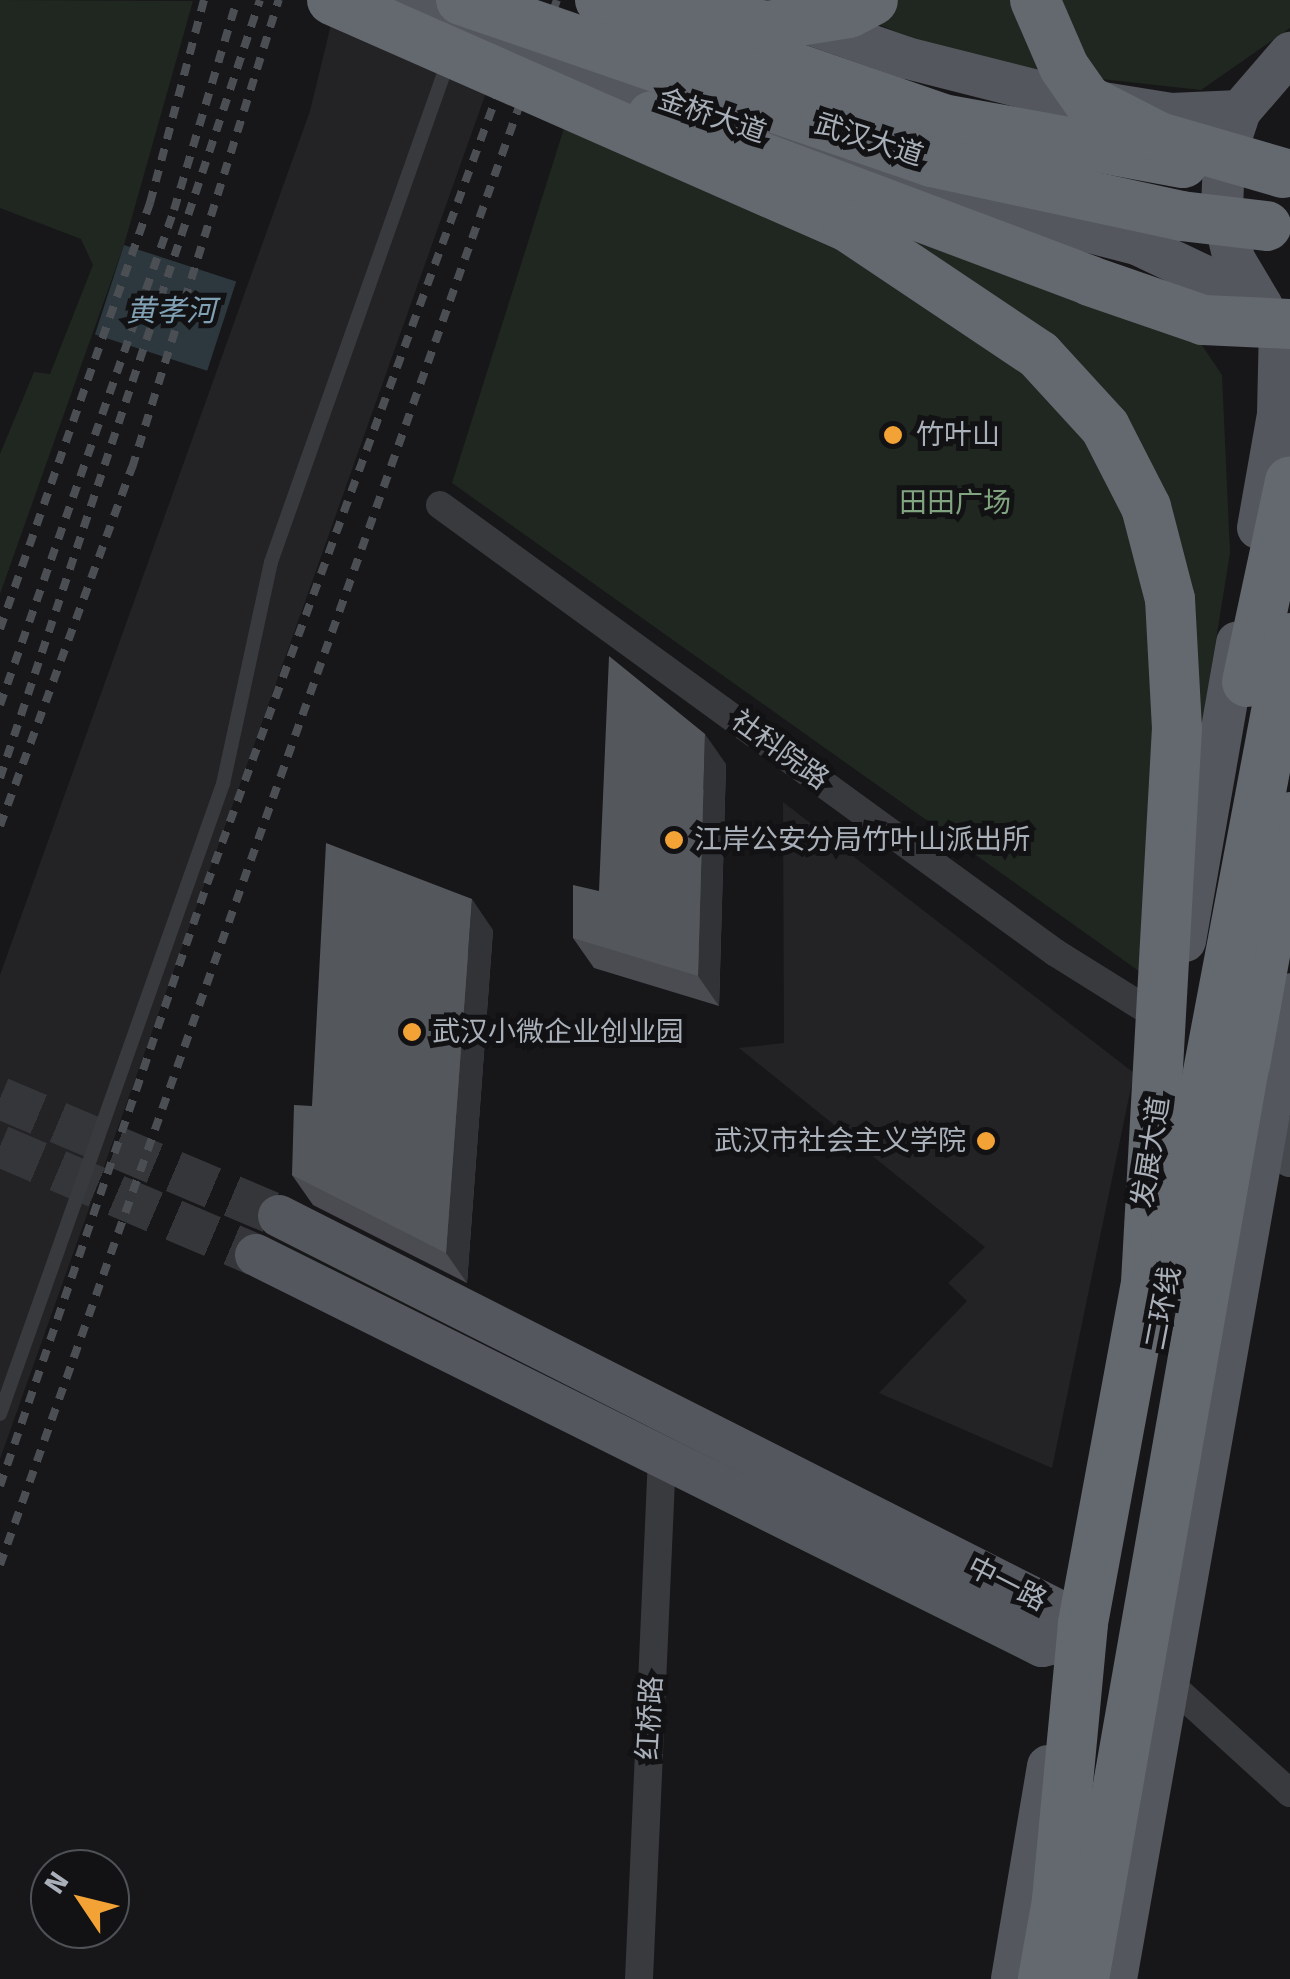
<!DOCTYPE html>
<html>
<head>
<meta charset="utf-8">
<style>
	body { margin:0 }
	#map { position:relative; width:1290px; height:1979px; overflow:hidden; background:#171719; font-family:"Fira Sans","Noto Sans SC",sans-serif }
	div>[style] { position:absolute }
	.built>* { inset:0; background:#232326 }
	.green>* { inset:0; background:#1f2720 }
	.water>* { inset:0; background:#2d383e; transform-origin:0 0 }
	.primary-tunnel>* { height:42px; margin-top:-21px; transform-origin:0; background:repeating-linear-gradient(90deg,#343639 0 42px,transparent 0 63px) }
	.lane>* { height:14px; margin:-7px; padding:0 7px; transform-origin:7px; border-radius:7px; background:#383a3e }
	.street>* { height:28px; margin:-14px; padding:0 14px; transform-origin:14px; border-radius:14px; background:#383a3e }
	.secondary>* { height:38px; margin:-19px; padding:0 19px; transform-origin:19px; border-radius:19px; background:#46494e }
	.primary>* { height:42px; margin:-21px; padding:0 21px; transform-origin:21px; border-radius:21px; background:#54575d }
	.highway>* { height:50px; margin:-25px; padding:0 25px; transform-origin:25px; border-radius:25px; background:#64686f }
	.rail>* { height:8px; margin-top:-4px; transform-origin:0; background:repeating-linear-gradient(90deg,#4b4e53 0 12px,transparent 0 22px) }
	.primary-bridge>* { height:42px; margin:-21px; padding:0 21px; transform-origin:21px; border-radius:21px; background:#54575d }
	.highway-bridge>* { height:50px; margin:-25px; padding:0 25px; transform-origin:25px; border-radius:25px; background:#64686f }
	.wall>* { inset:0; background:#4a4c51 }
	.shaded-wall>* { inset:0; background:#313336 }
	.building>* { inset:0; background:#54575c }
	.dots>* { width:28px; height:28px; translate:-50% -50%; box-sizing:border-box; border:5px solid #121214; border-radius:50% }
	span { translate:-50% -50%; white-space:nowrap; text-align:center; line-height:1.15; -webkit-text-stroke:10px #121214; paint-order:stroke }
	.street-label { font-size:28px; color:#a9b0b9 }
	.poi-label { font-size:28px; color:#a9b0b9 }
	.left { translate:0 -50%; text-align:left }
	.right { translate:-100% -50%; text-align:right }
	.park-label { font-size:28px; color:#81a480 }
	.water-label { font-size:30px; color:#80a0b4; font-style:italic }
	.north { position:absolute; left:30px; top:1849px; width:100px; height:100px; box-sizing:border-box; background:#121214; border:2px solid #4e5156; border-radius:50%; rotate:305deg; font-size:28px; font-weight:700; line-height:40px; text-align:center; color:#a9b0b9 }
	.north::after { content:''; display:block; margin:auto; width:35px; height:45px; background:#f3a335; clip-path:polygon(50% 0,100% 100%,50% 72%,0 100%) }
</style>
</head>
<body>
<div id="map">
	<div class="built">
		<div style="clip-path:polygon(337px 0,519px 0,0 1459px,0 975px,310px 111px)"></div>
		<div style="clip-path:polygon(783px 802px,1134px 1073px,1052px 1468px,879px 1393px,967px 1301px,948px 1283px,985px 1247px,739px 1048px,784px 1043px)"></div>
	</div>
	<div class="green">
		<div style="clip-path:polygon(0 0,193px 1px,124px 245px,0 594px,0 454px,34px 372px,50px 374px,93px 265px,81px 239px,0 208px)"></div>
		<div style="clip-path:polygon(817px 0,1290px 0,1290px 28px,1201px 90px,1037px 72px,922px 42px)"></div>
		<div style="clip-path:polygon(577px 87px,1183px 317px,1222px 375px,1230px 553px,1160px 986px,452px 483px)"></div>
	</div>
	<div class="water">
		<div style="left:124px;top:245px;width:118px;height:94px;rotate:18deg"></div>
	</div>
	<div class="primary-tunnel">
		<div style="left:0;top:1098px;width:303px;rotate:22.9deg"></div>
		<div style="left:0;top:1146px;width:278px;rotate:23.1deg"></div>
	</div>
	<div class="lane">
		<div style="left:0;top:1414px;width:668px;rotate:-70.51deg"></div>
		<div style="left:223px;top:784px;width:227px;rotate:-77.8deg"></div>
		<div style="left:271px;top:562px;width:534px;rotate:-70.51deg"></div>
	</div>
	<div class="street">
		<div style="left:440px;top:505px;width:762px;rotate:36.03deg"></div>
		<div style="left:1056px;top:953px;width:132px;rotate:32deg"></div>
		<div style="left:1168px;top:1682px;width:165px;rotate:42.3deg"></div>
		<div style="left:639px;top:1979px;width:523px;rotate:-87.48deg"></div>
	</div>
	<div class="secondary">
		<div style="left:1290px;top:1141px;width:29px;rotate:-142deg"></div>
		<div style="left:1267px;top:1123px;width:42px;rotate:56.7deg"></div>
	</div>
	<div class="primary">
		<div style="left:798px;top:20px;width:115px;rotate:19.2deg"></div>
		<div style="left:907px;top:58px;width:151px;rotate:14.2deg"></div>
		<div style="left:1053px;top:95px;width:120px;rotate:9.1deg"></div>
		<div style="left:1171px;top:114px;width:69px;rotate:-2.5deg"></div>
		<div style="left:608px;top:82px;width:95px;rotate:18.4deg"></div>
		<div style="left:779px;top:139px;width:159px;rotate:18.7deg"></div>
		<div style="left:930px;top:190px;width:216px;rotate:14.7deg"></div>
		<div style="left:1139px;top:245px;width:133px;rotate:25.4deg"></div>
		<div style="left:1262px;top:306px;width:55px;rotate:-120.8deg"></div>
		<div style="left:1234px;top:259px;width:51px;rotate:-103.5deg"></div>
		<div style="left:1222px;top:209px;width:50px;rotate:-87.7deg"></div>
		<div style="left:1224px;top:159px;width:51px;rotate:-71.6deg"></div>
		<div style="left:1240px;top:111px;width:77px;rotate:-49.2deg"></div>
		<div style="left:1258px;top:528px;width:116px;rotate:-80deg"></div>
		<div style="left:1278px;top:414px;width:89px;rotate:-88.7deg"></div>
		<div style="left:1185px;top:941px;width:303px;rotate:-80.1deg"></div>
		<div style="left:279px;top:1216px;width:872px;rotate:26.86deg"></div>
		<div style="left:1057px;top:1610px;width:32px;rotate:68deg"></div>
		<div style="left:256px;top:1255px;width:878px;rotate:26.45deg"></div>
		<div style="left:1042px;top:1646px;width:28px;rotate:-13deg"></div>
		<div style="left:1012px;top:1979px;width:216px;rotate:-80.4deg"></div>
		<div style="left:1116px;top:1979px;width:1000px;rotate:-79.98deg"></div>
	</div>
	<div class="highway">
		<div style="left:600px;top:0;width:363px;rotate:19.1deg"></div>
		<div style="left:943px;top:119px;width:244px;rotate:10.4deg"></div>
		<div style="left:652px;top:116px;width:468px;rotate:20.6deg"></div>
		<div style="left:1245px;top:1065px;width:252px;rotate:-79.7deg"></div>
	</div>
	<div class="rail">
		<div style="left:0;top:629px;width:452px;rotate:-70.6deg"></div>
		<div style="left:150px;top:203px;width:210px;rotate:-75.1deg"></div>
		<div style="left:0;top:705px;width:525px;rotate:-70.63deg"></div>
		<div style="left:174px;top:210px;width:219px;rotate:-73.3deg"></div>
		<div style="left:0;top:778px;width:820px;rotate:-71.52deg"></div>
		<div style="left:0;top:826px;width:382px;rotate:-69.8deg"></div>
		<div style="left:132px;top:468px;width:491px;rotate:-72.6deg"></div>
		<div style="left:0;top:1486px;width:637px;rotate:-71.02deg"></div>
		<div style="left:207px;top:884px;width:942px;rotate:-69.81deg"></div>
		<div style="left:0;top:1565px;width:1661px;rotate:-70.41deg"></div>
	</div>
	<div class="primary-bridge">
		<div style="left:393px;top:0;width:230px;rotate:20.9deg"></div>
	</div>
	<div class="highway-bridge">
		<div style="left:332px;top:0;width:564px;rotate:23.75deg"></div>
		<div style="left:848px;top:227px;width:230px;rotate:33.8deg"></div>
		<div style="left:1039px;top:355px;width:98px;rotate:47.5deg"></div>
		<div style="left:1105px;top:427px;width:90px;rotate:62.9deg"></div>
		<div style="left:1146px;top:507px;width:95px;rotate:75.4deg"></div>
		<div style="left:1170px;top:599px;width:129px;rotate:86.9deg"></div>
		<div style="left:1177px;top:728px;width:556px;rotate:93.2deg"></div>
		<div style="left:1146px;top:1283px;width:347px;rotate:100.5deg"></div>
		<div style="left:1083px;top:1624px;width:277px;rotate:95.4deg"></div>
		<div style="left:461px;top:0;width:498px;rotate:19deg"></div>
		<div style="left:932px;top:162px;width:255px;rotate:12.2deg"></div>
		<div style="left:1181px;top:216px;width:86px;rotate:6.7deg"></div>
		<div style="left:1035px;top:0;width:73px;rotate:66.6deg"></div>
		<div style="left:1064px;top:67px;width:40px;rotate:55.1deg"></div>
		<div style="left:1087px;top:100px;width:81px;rotate:27.2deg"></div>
		<div style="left:1159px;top:137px;width:129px;rotate:16.2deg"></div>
		<div style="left:686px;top:11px;width:82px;rotate:10.5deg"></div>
		<div style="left:767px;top:26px;width:83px;rotate:-9deg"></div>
		<div style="left:849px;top:13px;width:27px;rotate:-28deg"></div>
		<div style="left:1090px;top:281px;width:120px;rotate:19deg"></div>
		<div style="left:1203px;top:320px;width:87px;rotate:2.6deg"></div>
		<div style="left:1247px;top:682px;width:205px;rotate:-77.9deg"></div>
		<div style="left:1173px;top:1257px;width:630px;rotate:-79.3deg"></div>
		<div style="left:1043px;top:1979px;width:114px;rotate:-79.9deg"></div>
		<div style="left:1084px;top:1979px;width:920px;rotate:-80.05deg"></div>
	</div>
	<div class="wall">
		<div style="clip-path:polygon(726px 764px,719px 1006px,594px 968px,573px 938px)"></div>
		<div style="clip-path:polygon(493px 930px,467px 1283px,313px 1205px,292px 1175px,312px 1106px)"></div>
	</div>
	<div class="shaded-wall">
		<div style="clip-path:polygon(705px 734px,726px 764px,719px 1006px,698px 976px)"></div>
		<div style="clip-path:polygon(472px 899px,493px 930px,467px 1283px,446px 1253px)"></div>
	</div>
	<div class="building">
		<div style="clip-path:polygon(609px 656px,705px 734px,698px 976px,573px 938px,573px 885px,599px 891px)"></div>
		<div style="clip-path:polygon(326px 843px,472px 899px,446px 1253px,292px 1175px,294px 1105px,312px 1106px)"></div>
	</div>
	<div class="dots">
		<div style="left:893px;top:435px;background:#f3a335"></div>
		<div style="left:674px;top:840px;background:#f3a335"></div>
		<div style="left:412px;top:1032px;background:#f3a335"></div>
		<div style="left:986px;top:1141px;background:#f3a335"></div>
	</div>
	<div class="street-label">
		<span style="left:712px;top:116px;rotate:19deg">金桥大道</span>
		<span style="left:869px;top:140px;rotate:18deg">武汉大道</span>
		<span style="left:780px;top:750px;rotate:36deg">社科院路</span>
		<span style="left:1151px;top:1152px;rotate:-81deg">发展大道</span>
		<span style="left:1163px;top:1308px;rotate:-79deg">二环线</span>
		<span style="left:1007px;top:1584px;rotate:27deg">中一路</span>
		<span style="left:650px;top:1718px;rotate:-87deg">红桥路</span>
	</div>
	<div class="poi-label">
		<span class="left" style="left:916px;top:435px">竹叶山</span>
		<span class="left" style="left:694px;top:840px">江岸公安分局竹叶山派出所</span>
		<span class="left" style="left:432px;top:1032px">武汉小微企业创业园</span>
		<span class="right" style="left:966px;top:1141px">武汉市社会主义学院</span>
	</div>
	<div class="park-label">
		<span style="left:955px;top:503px">田田广场</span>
	</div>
	<div class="water-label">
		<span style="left:171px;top:311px">黄孝河</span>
	</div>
	<div class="north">N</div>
</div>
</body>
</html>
